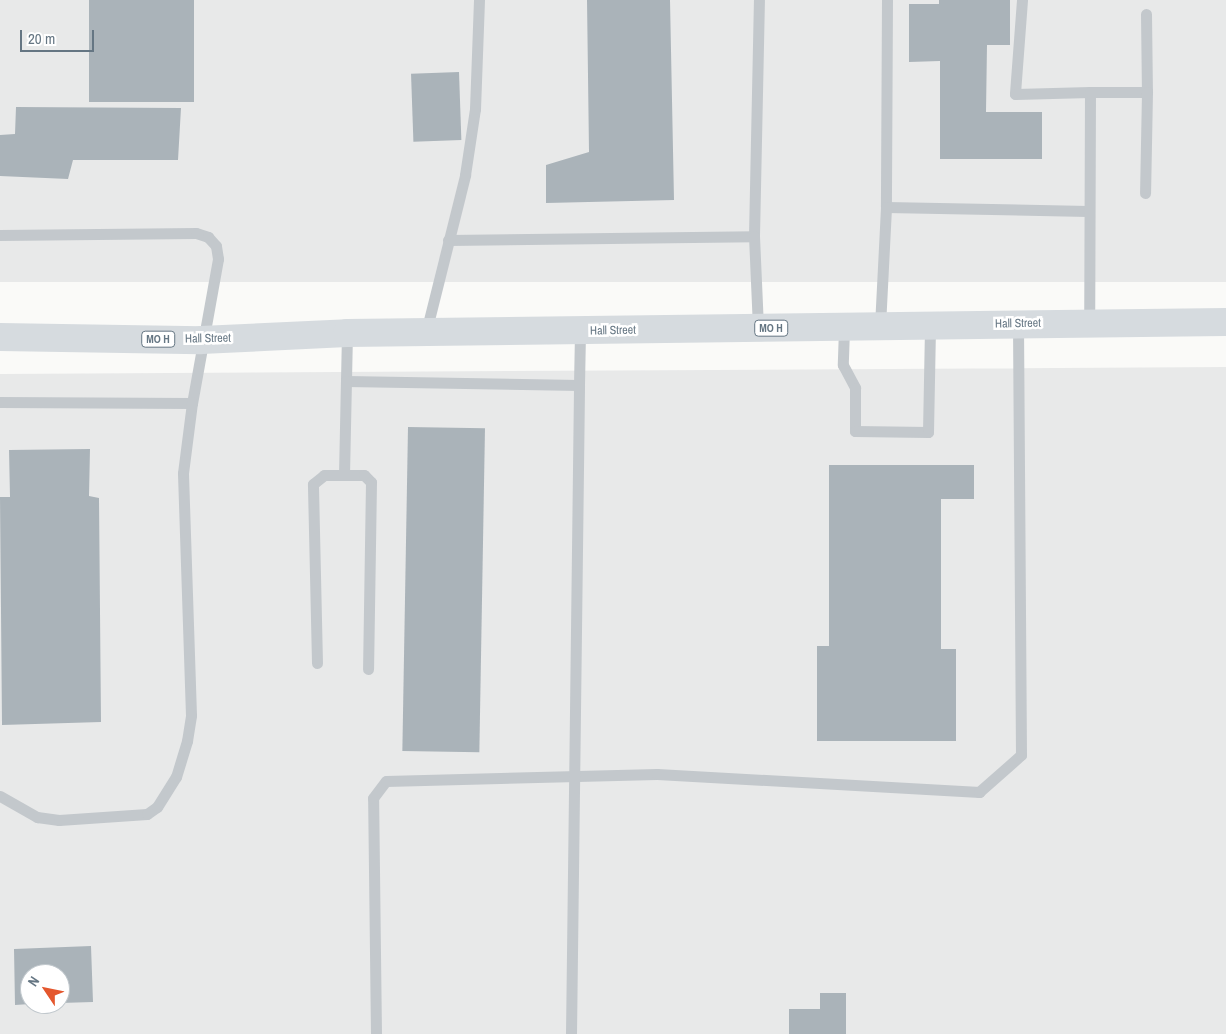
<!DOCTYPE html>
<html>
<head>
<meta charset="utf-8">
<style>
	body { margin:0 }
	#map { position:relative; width:1226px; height:1034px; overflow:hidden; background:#fafaf8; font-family:"Archivo Narrow",sans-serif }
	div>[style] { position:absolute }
	.built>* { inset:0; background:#e8e9e9; transform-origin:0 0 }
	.building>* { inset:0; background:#aab3b9; transform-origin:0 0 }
	.lane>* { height:11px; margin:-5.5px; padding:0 5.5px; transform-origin:5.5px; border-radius:5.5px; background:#c3c8cc }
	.primary>* { height:28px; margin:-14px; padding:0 14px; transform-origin:14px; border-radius:14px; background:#d6dbdf }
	span { translate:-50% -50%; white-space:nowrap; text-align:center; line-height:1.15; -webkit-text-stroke:5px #fff; paint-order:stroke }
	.shield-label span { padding:1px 4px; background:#fff; border:1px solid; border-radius:4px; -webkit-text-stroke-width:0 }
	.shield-label { font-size:11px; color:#657683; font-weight:700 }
	.street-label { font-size:12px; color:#657683 }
	.north { position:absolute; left:20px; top:964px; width:50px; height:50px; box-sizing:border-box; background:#fff; border:1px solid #c1c8cd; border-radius:50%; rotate:304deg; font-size:14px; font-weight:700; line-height:20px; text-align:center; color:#657683 }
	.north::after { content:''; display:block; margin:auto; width:18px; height:22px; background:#e4572e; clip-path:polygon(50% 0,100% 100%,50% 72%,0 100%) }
	.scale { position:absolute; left:20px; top:30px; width:74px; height:22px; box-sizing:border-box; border:2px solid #657683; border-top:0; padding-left:6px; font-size:15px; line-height:18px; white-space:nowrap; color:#657683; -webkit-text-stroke:4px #fff; paint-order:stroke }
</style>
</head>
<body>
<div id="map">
	<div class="built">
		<div style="left:0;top:0;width:1226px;height:282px"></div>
		<div style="clip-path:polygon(evenodd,1226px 367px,1226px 1034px,0 1034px,0 374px,1226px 367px,30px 974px,60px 974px,60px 1004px,30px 1004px,30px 974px)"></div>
	</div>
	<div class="building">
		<div style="left:89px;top:0;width:105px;height:102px"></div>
		<div style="clip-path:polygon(587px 0,670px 0,674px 200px,546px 203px,546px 165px,589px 152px)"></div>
		<div style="clip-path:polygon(939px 0,1010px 0,1010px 45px,987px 45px,986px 112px,1042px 112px,1042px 159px,940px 159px,940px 61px,909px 62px,909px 4px,939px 4px)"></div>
		<div style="left:459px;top:72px;width:68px;height:48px;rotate:88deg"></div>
		<div style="clip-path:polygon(16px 107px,181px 108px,178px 160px,73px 160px,68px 179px,0 176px,0 135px,15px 134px)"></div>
		<div style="left:408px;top:427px;width:77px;height:324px;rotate:1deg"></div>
		<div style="clip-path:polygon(90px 449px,89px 496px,99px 498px,101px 722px,2px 725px,0 497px,10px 497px,9px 450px)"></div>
		<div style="clip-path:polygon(829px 465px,974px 465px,974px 499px,941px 499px,941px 649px,956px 649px,956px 741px,817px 741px,817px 646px,829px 646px)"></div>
		<div style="clip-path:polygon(91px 946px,93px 1002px,60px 1003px,60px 974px,30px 974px,30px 1004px,15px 1005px,14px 949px)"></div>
		<div style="clip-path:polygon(820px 993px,846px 993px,846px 1034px,789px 1034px,789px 1009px,820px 1009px)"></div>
	</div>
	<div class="lane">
		<div style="left:887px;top:0;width:207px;rotate:90.3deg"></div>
		<div style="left:886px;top:207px;width:202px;rotate:1.1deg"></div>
		<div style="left:1022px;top:0;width:94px;rotate:94.3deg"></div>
		<div style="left:1015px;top:94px;width:75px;rotate:-1.5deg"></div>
		<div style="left:1090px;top:92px;width:232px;rotate:90.2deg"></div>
		<div style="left:1146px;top:14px;width:78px;rotate:89.3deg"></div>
		<div style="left:1090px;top:92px;width:57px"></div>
		<div style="left:1147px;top:92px;width:101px;rotate:91.1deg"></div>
		<div style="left:0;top:235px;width:196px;rotate:-0.6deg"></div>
		<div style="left:196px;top:233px;width:13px;rotate:18deg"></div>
		<div style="left:208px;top:237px;width:12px;rotate:48deg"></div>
		<div style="left:216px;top:246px;width:13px;rotate:81deg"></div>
		<div style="left:218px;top:259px;width:146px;rotate:100.2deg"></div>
		<div style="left:192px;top:403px;width:192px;rotate:-179.7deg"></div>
		<div style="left:754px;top:236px;width:236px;rotate:-88.8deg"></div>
		<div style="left:448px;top:240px;width:306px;rotate:-0.7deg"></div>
		<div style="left:754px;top:236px;width:92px;rotate:87.5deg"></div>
		<div style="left:880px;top:326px;width:119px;rotate:-87.1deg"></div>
		<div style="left:844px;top:329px;width:36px;rotate:92deg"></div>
		<div style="left:843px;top:365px;width:26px;rotate:62deg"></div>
		<div style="left:855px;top:388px;width:43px;rotate:90deg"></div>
		<div style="left:855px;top:431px;width:73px;rotate:0.8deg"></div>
		<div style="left:928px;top:432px;width:105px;rotate:-88.9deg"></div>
		<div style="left:426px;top:332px;width:162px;rotate:-76deg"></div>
		<div style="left:465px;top:175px;width:67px;rotate:-81.4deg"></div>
		<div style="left:475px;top:109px;width:109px;rotate:-87.9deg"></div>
		<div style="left:347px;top:333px;width:48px;rotate:91.2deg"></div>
		<div style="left:346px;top:381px;width:233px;rotate:1deg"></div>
		<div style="left:579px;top:385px;width:54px;rotate:-88.9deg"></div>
		<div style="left:344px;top:475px;width:94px;rotate:-88.8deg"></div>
		<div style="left:317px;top:663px;width:179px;rotate:-91.3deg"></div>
		<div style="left:313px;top:484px;width:14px;rotate:-39deg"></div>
		<div style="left:324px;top:475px;width:40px"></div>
		<div style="left:364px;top:475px;width:10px;rotate:45deg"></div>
		<div style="left:371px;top:482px;width:187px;rotate:90.9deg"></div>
		<div style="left:0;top:796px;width:43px;rotate:29.6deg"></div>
		<div style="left:37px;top:817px;width:22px;rotate:8deg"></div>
		<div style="left:59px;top:820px;width:88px;rotate:-3.9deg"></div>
		<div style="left:147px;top:814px;width:12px;rotate:-35deg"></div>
		<div style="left:157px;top:807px;width:36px;rotate:-58deg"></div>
		<div style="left:176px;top:777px;width:38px;rotate:-73deg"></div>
		<div style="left:187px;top:741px;width:26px;rotate:-81deg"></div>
		<div style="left:191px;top:715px;width:242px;rotate:-91.9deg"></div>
		<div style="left:183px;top:473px;width:71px;rotate:-82.7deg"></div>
		<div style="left:376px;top:1034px;width:236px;rotate:-90.7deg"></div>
		<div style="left:373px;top:798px;width:21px;rotate:-53deg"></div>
		<div style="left:386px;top:781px;width:271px;rotate:-1.5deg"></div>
		<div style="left:657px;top:774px;width:323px;rotate:3.2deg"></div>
		<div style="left:979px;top:792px;width:56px;rotate:-41.4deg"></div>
		<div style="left:1021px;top:755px;width:431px;rotate:-90.4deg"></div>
		<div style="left:571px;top:1034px;width:649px;rotate:-89.29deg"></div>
	</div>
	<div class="primary">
		<div style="left:0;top:337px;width:201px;rotate:0.9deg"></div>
		<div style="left:201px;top:340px;width:146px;rotate:-2.7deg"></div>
		<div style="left:347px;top:333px;width:879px;rotate:-0.72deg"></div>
	</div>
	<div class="shield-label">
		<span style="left:771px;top:328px">MO H</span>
		<span style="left:158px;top:339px">MO H</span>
	</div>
	<div class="street-label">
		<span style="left:1018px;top:324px;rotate:-1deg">Hall Street</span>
		<span style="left:613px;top:331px;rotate:-1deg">Hall Street</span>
		<span style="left:208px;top:339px;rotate:-1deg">Hall Street</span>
	</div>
	<div class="north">N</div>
	<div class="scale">20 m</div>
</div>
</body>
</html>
